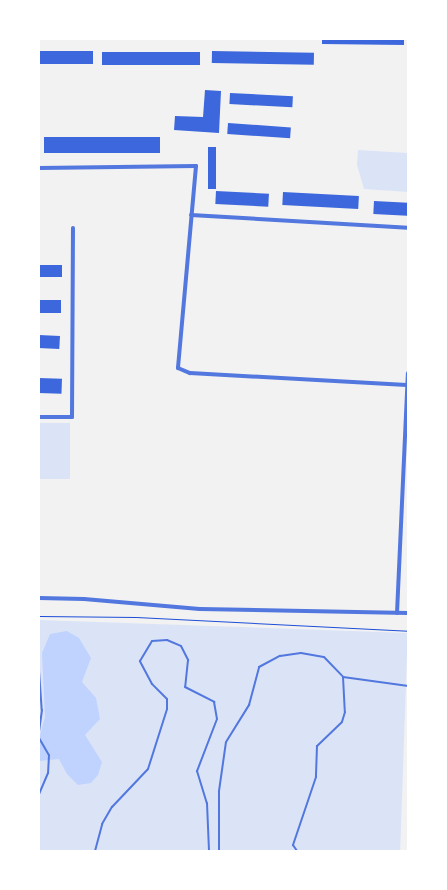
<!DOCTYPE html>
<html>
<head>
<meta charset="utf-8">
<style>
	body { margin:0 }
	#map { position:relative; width:447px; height:890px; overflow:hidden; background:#f2f2f2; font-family:Inter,sans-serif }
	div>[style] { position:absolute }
	.green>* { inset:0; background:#dbe4f7; transform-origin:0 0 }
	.water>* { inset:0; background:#bfd3fe }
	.building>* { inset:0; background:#3d67dc; transform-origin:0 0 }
	.path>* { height:1px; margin:-0.5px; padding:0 0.5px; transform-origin:0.5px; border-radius:0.5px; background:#1d4ed8 }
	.service>* { height:2px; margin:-1px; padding:0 1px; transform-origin:1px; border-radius:1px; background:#5277de }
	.minor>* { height:4px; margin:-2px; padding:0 2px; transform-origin:2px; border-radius:2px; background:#5277de }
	span { translate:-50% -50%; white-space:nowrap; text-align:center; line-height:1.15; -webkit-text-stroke:4.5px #fff; paint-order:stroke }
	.frame { position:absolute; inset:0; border:40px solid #fff; pointer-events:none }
</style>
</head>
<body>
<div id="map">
	<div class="green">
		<div style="clip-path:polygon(358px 150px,408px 153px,408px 192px,364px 189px,357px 165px)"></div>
		<div style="left:39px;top:423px;width:31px;height:56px"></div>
		<div style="left:39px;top:620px;width:369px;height:231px;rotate:2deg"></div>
	</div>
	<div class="water">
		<div style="clip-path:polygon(67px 631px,79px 638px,91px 658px,82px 682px,96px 698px,100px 719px,85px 735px,102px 762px,98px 775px,91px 783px,78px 785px,67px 774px,59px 759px,39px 761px,39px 739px,45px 717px,42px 653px,50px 634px)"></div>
	</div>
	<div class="building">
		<div style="clip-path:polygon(322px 39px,404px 39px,404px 45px,322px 44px)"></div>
		<div style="left:39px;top:51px;width:54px;height:13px"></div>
		<div style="left:212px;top:51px;width:102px;height:12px;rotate:1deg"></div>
		<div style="left:102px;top:52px;width:98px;height:13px"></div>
		<div style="clip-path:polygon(205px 90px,221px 91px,219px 133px,174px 130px,175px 116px,203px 117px)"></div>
		<div style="left:230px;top:93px;width:63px;height:11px;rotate:3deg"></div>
		<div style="left:228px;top:123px;width:63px;height:11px;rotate:4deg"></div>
		<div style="left:44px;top:137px;width:116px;height:16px"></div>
		<div style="left:208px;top:147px;width:8px;height:42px"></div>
		<div style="left:216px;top:191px;width:53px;height:13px;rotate:3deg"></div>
		<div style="left:283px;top:192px;width:76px;height:13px;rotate:3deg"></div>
		<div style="left:374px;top:201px;width:34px;height:13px;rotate:3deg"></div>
		<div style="left:39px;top:265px;width:23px;height:12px"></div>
		<div style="left:39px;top:300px;width:22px;height:13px"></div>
		<div style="left:39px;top:335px;width:21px;height:13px;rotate:3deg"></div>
		<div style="left:39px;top:378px;width:23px;height:15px;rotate:2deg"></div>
	</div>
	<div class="path">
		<div style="left:39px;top:616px;width:97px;rotate:0.6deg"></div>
		<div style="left:136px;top:617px;width:272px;rotate:2.9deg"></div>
	</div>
	<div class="service">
		<div style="left:39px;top:671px;width:39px;rotate:86deg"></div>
		<div style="left:42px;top:710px;width:22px;rotate:98deg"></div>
		<div style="left:343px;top:677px;width:66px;rotate:7.9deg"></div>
		<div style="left:39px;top:738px;width:20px;rotate:60deg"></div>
		<div style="left:49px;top:755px;width:18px;rotate:93deg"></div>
		<div style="left:48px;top:773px;width:23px;rotate:113deg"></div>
		<div style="left:95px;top:851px;width:28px;rotate:-75deg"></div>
		<div style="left:102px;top:824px;width:20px;rotate:-60deg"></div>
		<div style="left:112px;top:807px;width:52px;rotate:-46.5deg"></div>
		<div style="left:148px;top:769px;width:63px;rotate:-72.4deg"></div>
		<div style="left:167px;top:709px;width:10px;rotate:-90deg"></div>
		<div style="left:167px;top:699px;width:21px;rotate:-135deg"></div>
		<div style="left:152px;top:684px;width:26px;rotate:-118deg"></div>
		<div style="left:140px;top:661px;width:23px;rotate:-59deg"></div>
		<div style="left:152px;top:641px;width:15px;rotate:-4deg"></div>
		<div style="left:167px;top:640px;width:15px;rotate:23deg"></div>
		<div style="left:181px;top:646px;width:16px;rotate:63deg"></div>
		<div style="left:188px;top:660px;width:27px;rotate:96deg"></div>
		<div style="left:185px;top:687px;width:33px;rotate:27deg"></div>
		<div style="left:214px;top:702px;width:17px;rotate:80deg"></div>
		<div style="left:217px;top:719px;width:56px;rotate:111deg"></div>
		<div style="left:197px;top:771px;width:34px;rotate:73deg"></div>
		<div style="left:207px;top:803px;width:48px;rotate:87.6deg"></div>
		<div style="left:219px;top:851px;width:60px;rotate:-90deg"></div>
		<div style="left:219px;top:791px;width:49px;rotate:-81.9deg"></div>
		<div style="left:226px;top:742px;width:44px;rotate:-58.1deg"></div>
		<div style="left:249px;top:705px;width:39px;rotate:-75deg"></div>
		<div style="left:259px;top:667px;width:24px;rotate:-28deg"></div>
		<div style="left:280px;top:656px;width:21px;rotate:-8deg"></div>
		<div style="left:301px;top:653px;width:23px;rotate:10deg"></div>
		<div style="left:324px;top:657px;width:28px;rotate:46deg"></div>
		<div style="left:343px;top:677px;width:35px;rotate:87deg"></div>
		<div style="left:345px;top:712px;width:10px;rotate:107deg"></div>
		<div style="left:342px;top:722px;width:35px;rotate:136deg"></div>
		<div style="left:317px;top:746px;width:31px;rotate:92deg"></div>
		<div style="left:316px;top:777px;width:72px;rotate:108.7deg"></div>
		<div style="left:293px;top:845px;width:7px;rotate:56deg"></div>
	</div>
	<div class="minor">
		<div style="left:39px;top:168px;width:157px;rotate:-0.7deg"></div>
		<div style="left:196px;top:166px;width:203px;rotate:95.1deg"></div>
		<div style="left:178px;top:368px;width:13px;rotate:23deg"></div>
		<div style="left:190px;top:373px;width:217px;rotate:3.2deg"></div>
		<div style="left:191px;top:215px;width:217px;rotate:3.4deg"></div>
		<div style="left:39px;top:417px;width:33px"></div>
		<div style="left:72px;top:417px;width:189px;rotate:-89.7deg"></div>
		<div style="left:39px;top:598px;width:45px;rotate:1.3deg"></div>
		<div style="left:84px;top:599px;width:116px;rotate:4.9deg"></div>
		<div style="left:200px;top:609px;width:208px;rotate:1.1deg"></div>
		<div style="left:397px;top:613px;width:240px;rotate:-87.4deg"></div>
	</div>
	<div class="frame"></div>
</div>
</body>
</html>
